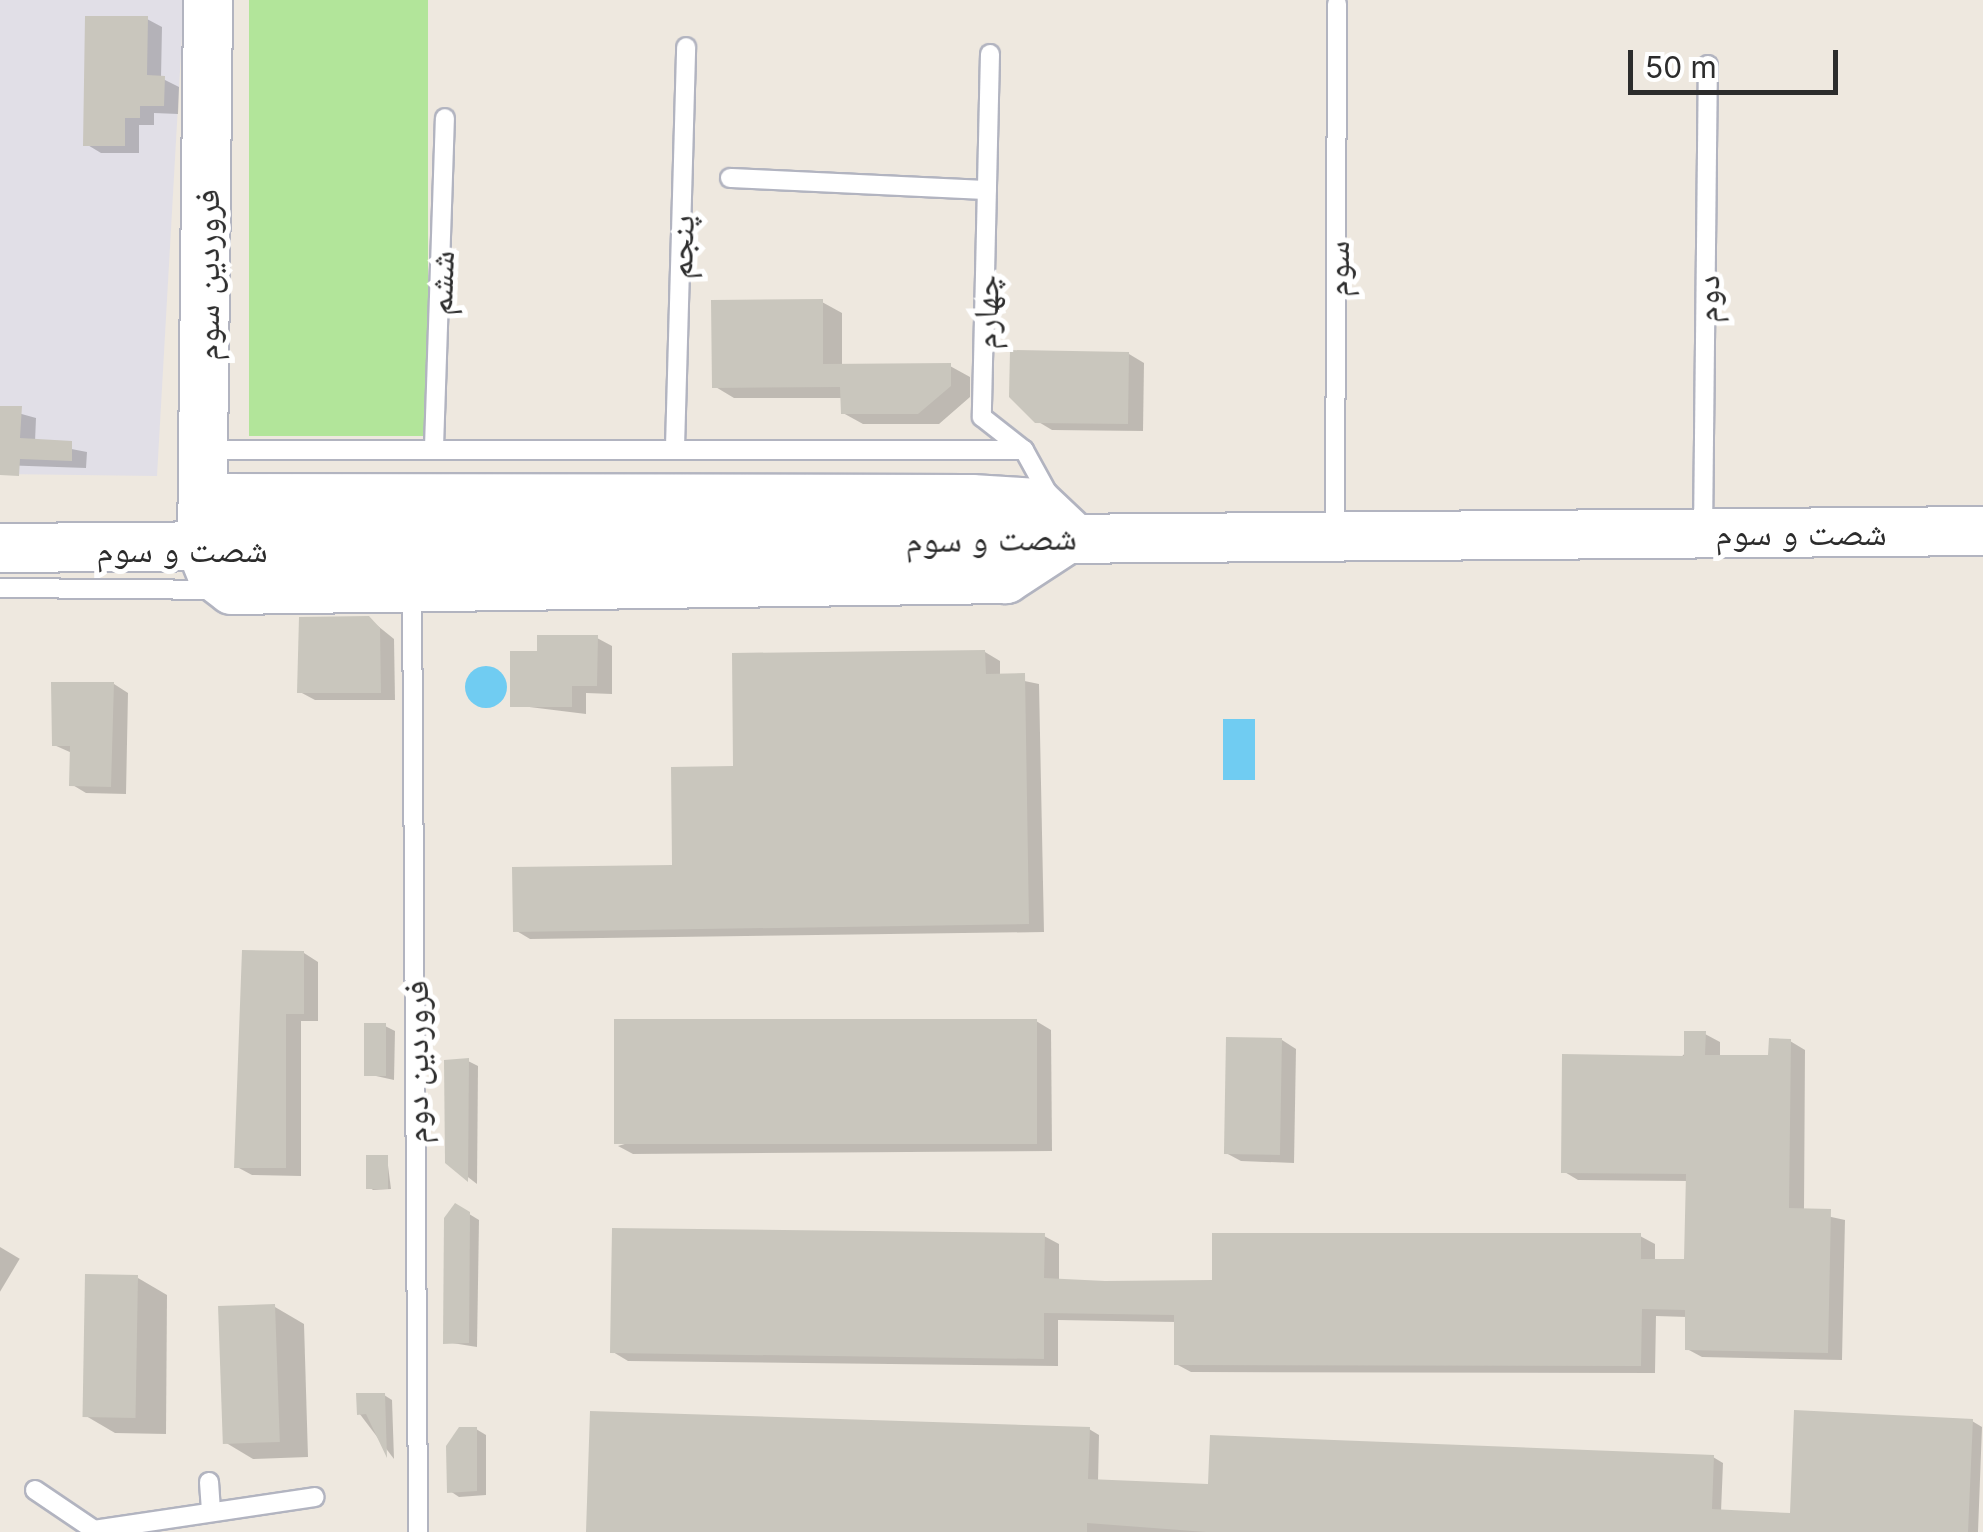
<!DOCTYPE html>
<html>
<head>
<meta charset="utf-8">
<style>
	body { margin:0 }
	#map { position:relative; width:1983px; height:1532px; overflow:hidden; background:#eee8df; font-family:Inter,"Noto Naskh Arabic",sans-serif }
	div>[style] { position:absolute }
	.industrial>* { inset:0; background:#e1dfe7 }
	.green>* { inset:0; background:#b2e59a; transform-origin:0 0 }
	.water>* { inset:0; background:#70ccf2; transform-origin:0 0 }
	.round { border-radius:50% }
	.shadow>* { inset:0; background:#0003; transform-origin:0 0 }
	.building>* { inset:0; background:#c9c6bd; transform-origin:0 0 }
	.roads { filter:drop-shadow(2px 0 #b2b4c0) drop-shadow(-2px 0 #b2b4c0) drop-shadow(0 2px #b2b4c0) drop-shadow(0 -2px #b2b4c0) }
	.lane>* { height:18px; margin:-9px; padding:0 9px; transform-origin:9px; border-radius:9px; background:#fff }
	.secondary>* { height:48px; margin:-24px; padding:0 24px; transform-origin:24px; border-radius:24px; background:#fff }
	span { translate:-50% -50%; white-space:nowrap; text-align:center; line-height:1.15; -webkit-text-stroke:10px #fff; paint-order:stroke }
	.street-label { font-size:35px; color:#2c2c2c }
	.scale { position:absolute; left:1628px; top:50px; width:210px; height:45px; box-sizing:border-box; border:5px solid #2c2c2c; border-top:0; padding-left:12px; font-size:30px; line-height:35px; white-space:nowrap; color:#2c2c2c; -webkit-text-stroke:8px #fff; paint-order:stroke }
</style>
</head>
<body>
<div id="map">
	<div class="industrial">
		<div style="clip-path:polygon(0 0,184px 0,157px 476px,0 474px)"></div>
	</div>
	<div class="green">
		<div style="left:249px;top:0;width:179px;height:436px"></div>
	</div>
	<div class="water">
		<div class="round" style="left:465px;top:666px;width:42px;height:42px"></div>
		<div style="left:1223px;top:719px;width:32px;height:61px"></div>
	</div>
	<div class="shadow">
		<div style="clip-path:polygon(147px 19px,162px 27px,161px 78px,179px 87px,178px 114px,154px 113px,154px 125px,139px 125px,139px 153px,101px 153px,86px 144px)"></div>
		<div style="clip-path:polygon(822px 302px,842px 313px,842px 366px,950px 366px,970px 377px,970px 397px,939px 424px,863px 424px,843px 413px,843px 398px,734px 398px,714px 386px)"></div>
		<div style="clip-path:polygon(1129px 354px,1144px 363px,1143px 431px,1052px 430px,1037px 421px)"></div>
		<div style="clip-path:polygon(0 408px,36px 418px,35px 442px,87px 452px,86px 468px,0 465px)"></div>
		<div style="clip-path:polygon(368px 618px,394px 639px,395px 700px,315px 700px,300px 692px)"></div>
		<div style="clip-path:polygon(597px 638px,612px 646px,612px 694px,586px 693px,586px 714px,513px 705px,540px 654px)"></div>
		<div style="clip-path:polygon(985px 652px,1000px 661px,1000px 676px,1039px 684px,1044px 932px,530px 939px,515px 930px,675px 867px,736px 768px)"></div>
		<div style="clip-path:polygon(114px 684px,128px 693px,126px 794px,86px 793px,71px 784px,72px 753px,54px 745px)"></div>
		<div style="clip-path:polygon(304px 953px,318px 962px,318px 1021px,301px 1021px,301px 1176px,252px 1175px,237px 1167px)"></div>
		<div style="clip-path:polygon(1036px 1021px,1051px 1030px,1052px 1151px,633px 1154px,618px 1146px)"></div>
		<div style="clip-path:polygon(385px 1026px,395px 1031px,394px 1080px,367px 1074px)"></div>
		<div style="clip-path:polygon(1705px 1034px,1720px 1042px,1720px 1057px,1771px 1058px,1790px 1041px,1805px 1050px,1804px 1211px,1845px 1220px,1842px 1360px,1702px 1357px,1687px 1349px,1687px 1317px,1656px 1316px,1655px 1373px,1191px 1372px,1176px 1364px,1176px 1322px,1058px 1320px,1058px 1366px,628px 1361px,613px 1352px,1044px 1236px,1059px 1244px,1059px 1281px,1215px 1283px,1640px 1236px,1655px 1244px,1655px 1261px,1687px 1262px,1688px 1181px,1578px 1180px,1563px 1171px)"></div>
		<div style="clip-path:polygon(1282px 1040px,1296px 1049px,1294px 1163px,1241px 1161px,1226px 1153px)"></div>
		<div style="clip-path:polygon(468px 1061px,478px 1066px,477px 1184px,447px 1161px)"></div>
		<div style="clip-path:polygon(387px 1158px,391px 1189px,373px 1190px,369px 1187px)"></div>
		<div style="clip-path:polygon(456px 1206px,479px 1220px,477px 1347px,446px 1342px)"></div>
		<div style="left:0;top:1247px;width:23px;height:217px;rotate:31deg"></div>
		<div style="clip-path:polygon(138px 1278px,167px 1295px,166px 1434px,115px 1433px,86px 1416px)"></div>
		<div style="clip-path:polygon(275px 1307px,304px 1324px,308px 1457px,253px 1459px,223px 1441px)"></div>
		<div style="clip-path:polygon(384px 1395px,392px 1400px,394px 1459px,359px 1413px)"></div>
		<div style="clip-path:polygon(1972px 1421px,1982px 1427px,1978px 1532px,588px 1532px,1089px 1429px,1099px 1435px,1098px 1482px,1210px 1487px,1713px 1457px,1723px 1463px,1721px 1512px,1792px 1515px)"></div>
		<div style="clip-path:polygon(476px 1429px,486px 1435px,486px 1495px,459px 1497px,450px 1491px)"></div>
	</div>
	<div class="building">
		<div style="clip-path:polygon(85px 16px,148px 16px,147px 75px,165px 76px,164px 106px,140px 106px,140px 118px,125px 118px,125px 146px,83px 146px)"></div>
		<div style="clip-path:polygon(823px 299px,823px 364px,951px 363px,951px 386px,918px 414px,841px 414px,840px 387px,712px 388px,711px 300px)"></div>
		<div style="clip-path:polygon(1010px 350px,1129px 352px,1128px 424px,1035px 423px,1009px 397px)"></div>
		<div style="clip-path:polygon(0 406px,22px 406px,20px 438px,72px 441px,72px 461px,20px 459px,19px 476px,0 475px)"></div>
		<div style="clip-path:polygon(369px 616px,380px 628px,381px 693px,297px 693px,299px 617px)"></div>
		<div style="clip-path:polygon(537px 635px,598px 635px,597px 686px,572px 686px,572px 707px,510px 707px,510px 651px,537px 651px)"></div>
		<div style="clip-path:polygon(985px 650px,986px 674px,1025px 673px,1029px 924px,513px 932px,512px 867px,672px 865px,671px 767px,733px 766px,732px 653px)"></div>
		<div style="clip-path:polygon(51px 682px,114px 682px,111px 787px,69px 786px,70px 746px,52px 746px)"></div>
		<div style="clip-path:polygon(242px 950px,304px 951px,304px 1014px,286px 1014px,286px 1168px,234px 1168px)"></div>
		<div style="left:1037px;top:1019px;width:125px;height:423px;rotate:90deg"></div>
		<div style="left:364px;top:1023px;width:22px;height:53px"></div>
		<div style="clip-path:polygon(1684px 1031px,1706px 1031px,1705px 1055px,1768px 1055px,1769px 1038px,1791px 1039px,1789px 1208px,1831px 1209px,1828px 1353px,1685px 1350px,1685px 1310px,1642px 1309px,1641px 1366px,1174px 1365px,1174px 1315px,1044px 1313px,1044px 1359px,610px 1353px,612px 1228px,1045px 1233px,1044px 1278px,1105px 1281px,1212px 1280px,1212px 1233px,1641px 1233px,1641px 1259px,1684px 1259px,1686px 1174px,1561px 1173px,1562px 1054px,1684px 1056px)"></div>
		<div style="left:1226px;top:1037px;width:56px;height:117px;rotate:1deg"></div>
		<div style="clip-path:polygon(469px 1058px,468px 1182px,445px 1163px,444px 1060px)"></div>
		<div style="left:366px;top:1155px;width:22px;height:34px"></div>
		<div style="clip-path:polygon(455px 1203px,470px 1212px,469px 1343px,443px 1344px,444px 1218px)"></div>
		<div style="left:85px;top:1274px;width:53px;height:143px;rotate:1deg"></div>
		<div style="left:275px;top:1304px;width:138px;height:57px;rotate:88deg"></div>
		<div style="clip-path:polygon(356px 1393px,385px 1393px,387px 1458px,366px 1414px,357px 1415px)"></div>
		<div style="clip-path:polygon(1794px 1410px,1973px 1419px,1968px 1532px,1206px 1532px,1087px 1523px,1087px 1532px,586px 1532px,590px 1411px,1090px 1427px,1088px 1479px,1208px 1484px,1210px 1435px,1714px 1455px,1712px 1509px,1790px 1513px)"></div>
		<div style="clip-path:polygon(459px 1427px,477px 1427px,477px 1491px,447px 1493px,446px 1446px)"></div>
	</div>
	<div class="roads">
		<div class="lane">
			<div style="left:990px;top:54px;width:363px;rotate:91.3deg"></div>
			<div style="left:982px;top:417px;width:53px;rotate:38.2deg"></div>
			<div style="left:1024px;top:450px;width:58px;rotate:61.2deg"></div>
			<div style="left:730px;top:178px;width:257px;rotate:2.7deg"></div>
			<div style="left:434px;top:447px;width:329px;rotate:-88.1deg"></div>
			<div style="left:675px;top:447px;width:400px;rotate:-88.4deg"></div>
			<div style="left:205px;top:450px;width:819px"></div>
			<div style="left:1703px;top:533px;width:468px;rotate:-89.4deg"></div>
			<div style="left:1335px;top:534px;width:530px;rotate:-89.78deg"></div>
			<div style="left:0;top:588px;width:214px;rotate:0.5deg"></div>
			<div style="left:412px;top:591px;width:941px;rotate:89.63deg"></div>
			<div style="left:209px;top:1482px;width:27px;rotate:86deg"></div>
			<div style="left:35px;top:1490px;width:71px;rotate:34.1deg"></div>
			<div style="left:94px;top:1530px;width:223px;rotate:-8.5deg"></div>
		</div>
		<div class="secondary">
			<div style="left:203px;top:498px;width:769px;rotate:0.07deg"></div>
			<div style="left:972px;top:499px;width:65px;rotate:3.5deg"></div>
			<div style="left:1037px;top:503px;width:48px;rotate:43.3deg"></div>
			<div style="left:1072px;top:536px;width:79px;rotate:146.9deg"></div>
			<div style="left:1006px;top:579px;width:774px;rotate:179.19deg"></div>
			<div style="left:232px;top:590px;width:25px;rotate:-143deg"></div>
			<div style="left:212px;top:575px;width:27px;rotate:-112deg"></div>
			<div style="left:202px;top:550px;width:550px;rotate:-89.37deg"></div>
			<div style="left:0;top:548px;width:1983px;rotate:-0.49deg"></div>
		</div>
	</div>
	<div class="street-label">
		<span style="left:680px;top:247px;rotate:-88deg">پنجم</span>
		<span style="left:1336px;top:269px;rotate:-90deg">سوم</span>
		<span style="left:206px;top:275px;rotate:-90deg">فروردین سوم</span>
		<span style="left:440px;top:283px;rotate:-88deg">ششم</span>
		<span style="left:1706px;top:299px;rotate:-89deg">دوم</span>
		<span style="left:985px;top:312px;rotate:-89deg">چهارم</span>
		<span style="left:1801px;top:532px">شصت و سوم</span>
		<span style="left:991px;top:538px;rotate:-1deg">شصت و سوم</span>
		<span style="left:182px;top:549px">شصت و سوم</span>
		<span style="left:415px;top:1062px;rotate:-90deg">فروردین دوم</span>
	</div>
	<div class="scale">50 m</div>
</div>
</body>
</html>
